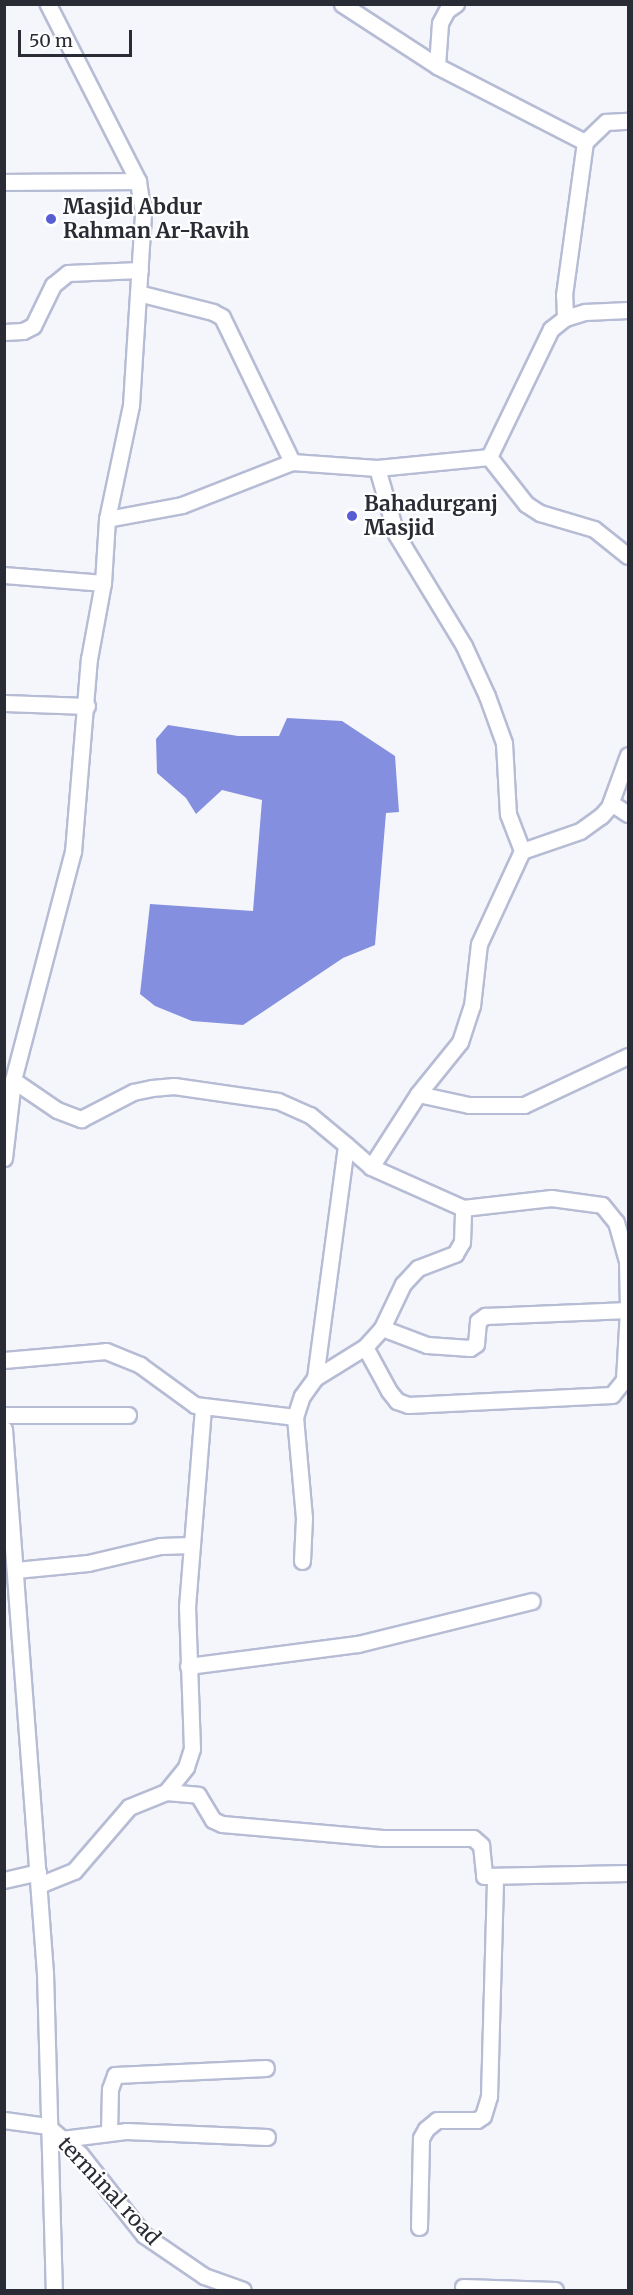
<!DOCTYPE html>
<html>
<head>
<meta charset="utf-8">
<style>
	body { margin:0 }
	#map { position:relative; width:633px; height:2295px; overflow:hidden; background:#f5f6fb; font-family:Merriweather,serif }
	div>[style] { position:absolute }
	.water>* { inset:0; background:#858fdf }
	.roads { filter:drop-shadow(2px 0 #b7bcd5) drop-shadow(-2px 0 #b7bcd5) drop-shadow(0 2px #b7bcd5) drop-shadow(0 -2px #b7bcd5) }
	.minor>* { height:15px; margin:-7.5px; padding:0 7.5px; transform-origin:7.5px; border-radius:7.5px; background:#fff }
	.dots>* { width:16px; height:16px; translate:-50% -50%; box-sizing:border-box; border:3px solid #fff; border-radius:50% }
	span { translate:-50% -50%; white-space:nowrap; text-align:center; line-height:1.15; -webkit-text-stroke:4.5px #fff; paint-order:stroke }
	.poi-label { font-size:21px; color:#292b35; font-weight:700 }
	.left { translate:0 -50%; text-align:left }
	.street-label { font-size:21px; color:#292b35 }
	.frame { position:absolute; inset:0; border:6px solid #292b35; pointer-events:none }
	.scale { position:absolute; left:18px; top:30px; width:114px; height:27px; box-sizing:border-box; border:3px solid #292b35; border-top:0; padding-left:8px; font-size:18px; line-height:21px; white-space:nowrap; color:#292b35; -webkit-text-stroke:4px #fff; paint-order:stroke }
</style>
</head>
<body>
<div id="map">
	<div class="water">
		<div style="clip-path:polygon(287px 718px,342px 721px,395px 756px,399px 812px,386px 813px,375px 945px,343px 958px,243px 1025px,192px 1021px,155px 1006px,140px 994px,150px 904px,253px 911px,262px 800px,222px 790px,196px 814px,186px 798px,157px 773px,156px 739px,168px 725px,238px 736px,279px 736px)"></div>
	</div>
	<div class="roads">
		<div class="minor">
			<div style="left:342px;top:4px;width:113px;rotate:33.1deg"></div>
			<div style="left:437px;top:66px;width:166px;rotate:27.2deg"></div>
			<div style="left:437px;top:66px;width:43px;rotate:-86deg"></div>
			<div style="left:440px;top:23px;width:15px;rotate:-62deg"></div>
			<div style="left:447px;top:10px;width:11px;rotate:-34deg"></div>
			<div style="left:4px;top:182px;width:134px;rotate:-0.4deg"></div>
			<div style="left:138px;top:293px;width:77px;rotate:14.2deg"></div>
			<div style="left:213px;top:312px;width:10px;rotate:29deg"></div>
			<div style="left:222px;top:317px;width:161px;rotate:64.2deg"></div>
			<div style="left:565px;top:318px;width:23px;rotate:-92deg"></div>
			<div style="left:564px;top:295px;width:154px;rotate:-82.2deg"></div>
			<div style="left:585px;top:142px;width:29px;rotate:-44deg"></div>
			<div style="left:606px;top:122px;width:22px;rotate:-3deg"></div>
			<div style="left:4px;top:332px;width:19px;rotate:-3deg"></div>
			<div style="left:23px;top:331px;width:11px;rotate:-27deg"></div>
			<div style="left:33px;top:326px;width:46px;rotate:-64deg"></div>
			<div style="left:53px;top:285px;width:19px;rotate:-39deg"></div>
			<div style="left:68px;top:273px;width:72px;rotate:-2.4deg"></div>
			<div style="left:489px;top:457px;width:60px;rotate:51.8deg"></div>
			<div style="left:526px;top:504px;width:17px;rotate:33deg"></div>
			<div style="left:540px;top:513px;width:56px;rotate:16.5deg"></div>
			<div style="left:594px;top:529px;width:43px;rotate:38.5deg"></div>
			<div style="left:377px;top:468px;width:69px;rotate:73.9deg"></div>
			<div style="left:396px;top:534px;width:131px;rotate:58.7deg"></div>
			<div style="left:464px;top:646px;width:55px;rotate:65.3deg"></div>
			<div style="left:487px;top:696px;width:50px;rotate:70.1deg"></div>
			<div style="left:504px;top:743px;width:71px;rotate:86.8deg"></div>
			<div style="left:508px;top:814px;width:40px;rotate:69deg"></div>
			<div style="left:107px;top:519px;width:76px;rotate:-10.6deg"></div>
			<div style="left:182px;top:505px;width:118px;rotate:-21.4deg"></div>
			<div style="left:292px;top:462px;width:85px;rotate:4deg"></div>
			<div style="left:377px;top:468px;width:113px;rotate:-5.6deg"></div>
			<div style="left:489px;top:457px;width:142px;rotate:-64.2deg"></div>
			<div style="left:551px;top:329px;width:18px;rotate:-38deg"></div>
			<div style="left:565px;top:318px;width:21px;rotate:-17deg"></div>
			<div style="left:585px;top:312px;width:43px;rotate:-2.7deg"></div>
			<div style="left:4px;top:575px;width:99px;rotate:4.6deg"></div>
			<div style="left:4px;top:703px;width:83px;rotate:2.1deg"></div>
			<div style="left:611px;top:803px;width:20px;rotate:33deg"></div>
			<div style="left:13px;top:1080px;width:53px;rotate:34.3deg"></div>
			<div style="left:57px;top:1110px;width:26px;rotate:21deg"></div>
			<div style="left:81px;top:1119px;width:59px;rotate:-27.4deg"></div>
			<div style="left:133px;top:1092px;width:19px;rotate:-12deg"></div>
			<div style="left:152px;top:1088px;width:22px;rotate:-5deg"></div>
			<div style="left:174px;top:1086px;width:105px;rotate:8.2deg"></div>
			<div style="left:278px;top:1101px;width:35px;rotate:24deg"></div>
			<div style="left:310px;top:1115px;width:47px;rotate:39.8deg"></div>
			<div style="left:418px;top:1094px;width:52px;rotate:12.2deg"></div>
			<div style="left:469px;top:1105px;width:55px"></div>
			<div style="left:524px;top:1105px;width:115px;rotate:-25.2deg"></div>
			<div style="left:4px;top:1158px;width:79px;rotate:-83.4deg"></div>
			<div style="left:13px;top:1080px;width:236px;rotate:-75.3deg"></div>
			<div style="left:73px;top:852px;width:194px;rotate:-85.3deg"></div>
			<div style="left:89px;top:659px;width:77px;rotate:-79.6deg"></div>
			<div style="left:103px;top:583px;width:64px;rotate:-86.4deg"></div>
			<div style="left:107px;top:519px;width:116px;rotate:-78.1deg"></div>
			<div style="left:131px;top:405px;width:192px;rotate:-86.4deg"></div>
			<div style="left:143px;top:213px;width:32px;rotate:-99deg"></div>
			<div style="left:138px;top:181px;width:199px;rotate:-117deg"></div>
			<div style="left:371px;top:1167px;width:87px;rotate:-57.2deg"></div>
			<div style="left:418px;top:1094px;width:67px;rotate:-51.1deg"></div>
			<div style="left:460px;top:1042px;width:38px;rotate:-72deg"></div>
			<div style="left:472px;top:1006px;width:62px;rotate:-83.6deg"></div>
			<div style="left:479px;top:944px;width:102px;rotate:-65.2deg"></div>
			<div style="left:522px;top:851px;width:61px;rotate:-19deg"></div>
			<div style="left:580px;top:831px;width:26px;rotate:-36deg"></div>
			<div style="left:601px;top:816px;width:12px;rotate:-48deg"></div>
			<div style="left:609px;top:807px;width:55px;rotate:-69.9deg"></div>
			<div style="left:382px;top:1328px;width:48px;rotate:20.7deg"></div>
			<div style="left:427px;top:1345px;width:43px;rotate:4deg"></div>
			<div style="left:470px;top:1348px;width:7px;rotate:-34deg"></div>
			<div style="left:476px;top:1344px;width:23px;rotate:-85deg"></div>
			<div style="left:478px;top:1321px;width:9px;rotate:-36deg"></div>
			<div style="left:485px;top:1316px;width:143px;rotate:-2.4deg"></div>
			<div style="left:4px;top:1360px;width:102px;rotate:-5deg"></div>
			<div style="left:106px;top:1351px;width:37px;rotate:22deg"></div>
			<div style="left:140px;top:1365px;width:68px;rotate:36deg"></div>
			<div style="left:195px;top:1405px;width:101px;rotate:6.8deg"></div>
			<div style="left:295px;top:1417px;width:22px;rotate:-72deg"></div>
			<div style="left:302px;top:1396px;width:22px;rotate:-54deg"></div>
			<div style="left:315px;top:1378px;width:59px;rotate:-31.8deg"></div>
			<div style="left:365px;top:1347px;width:25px;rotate:-48deg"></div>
			<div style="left:382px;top:1328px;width:49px;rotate:-64.5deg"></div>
			<div style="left:403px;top:1284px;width:22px;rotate:-47deg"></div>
			<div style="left:418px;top:1268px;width:40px;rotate:-21deg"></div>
			<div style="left:455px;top:1254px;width:14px;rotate:-60deg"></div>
			<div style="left:462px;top:1242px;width:34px;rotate:-88deg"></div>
			<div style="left:463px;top:1208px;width:89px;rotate:-6.5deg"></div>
			<div style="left:551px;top:1198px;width:51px;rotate:7.8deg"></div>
			<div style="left:602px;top:1205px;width:22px;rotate:51deg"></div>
			<div style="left:616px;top:1222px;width:41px;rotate:74.2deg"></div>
			<div style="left:627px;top:1261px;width:49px;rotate:88.8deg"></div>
			<div style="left:628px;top:1310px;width:70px;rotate:93.3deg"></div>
			<div style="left:624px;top:1380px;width:19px;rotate:129deg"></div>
			<div style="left:612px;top:1395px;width:204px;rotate:177.2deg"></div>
			<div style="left:408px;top:1405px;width:12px;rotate:-160deg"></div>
			<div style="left:397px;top:1401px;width:13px;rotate:-129deg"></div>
			<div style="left:389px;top:1391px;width:50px;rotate:-118.6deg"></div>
			<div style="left:315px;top:1378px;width:235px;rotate:-82.4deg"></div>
			<div style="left:346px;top:1145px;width:33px;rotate:41deg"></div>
			<div style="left:371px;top:1167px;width:101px;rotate:24deg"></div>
			<div style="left:4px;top:1415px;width:124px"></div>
			<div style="left:295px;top:1417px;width:101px;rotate:84.9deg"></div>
			<div style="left:304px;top:1518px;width:43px;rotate:92.7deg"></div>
			<div style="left:4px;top:1429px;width:546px;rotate:85.69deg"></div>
			<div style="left:45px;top:1973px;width:317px;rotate:88.4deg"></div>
			<div style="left:16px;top:1570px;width:72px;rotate:-5.6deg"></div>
			<div style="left:88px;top:1563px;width:74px;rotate:-13.3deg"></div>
			<div style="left:160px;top:1546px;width:32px;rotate:-2deg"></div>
			<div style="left:188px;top:1666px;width:171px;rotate:-7.4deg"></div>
			<div style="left:358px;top:1644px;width:179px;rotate:-13.9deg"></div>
			<div style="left:166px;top:1792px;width:32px;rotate:-51deg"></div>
			<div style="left:186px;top:1767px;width:19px;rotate:-72deg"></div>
			<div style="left:192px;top:1749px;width:142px;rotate:-92deg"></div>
			<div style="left:187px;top:1607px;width:201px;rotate:-85.4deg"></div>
			<div style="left:4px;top:1880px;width:35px;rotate:-13deg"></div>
			<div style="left:39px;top:1885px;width:38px;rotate:-22deg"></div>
			<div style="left:74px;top:1871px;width:84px;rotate:-49.3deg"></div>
			<div style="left:129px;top:1807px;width:40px;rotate:-22deg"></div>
			<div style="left:166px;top:1792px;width:32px;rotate:5deg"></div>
			<div style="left:198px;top:1795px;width:29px;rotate:59deg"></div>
			<div style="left:213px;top:1820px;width:10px;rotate:24deg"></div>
			<div style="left:222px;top:1824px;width:161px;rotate:5deg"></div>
			<div style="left:382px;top:1838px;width:91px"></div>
			<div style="left:473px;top:1838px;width:11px;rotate:41deg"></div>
			<div style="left:481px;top:1845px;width:31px;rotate:84deg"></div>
			<div style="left:484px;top:1876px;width:144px;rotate:-1.2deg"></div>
			<div style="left:4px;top:2120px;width:43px;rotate:7.9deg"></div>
			<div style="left:47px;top:2126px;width:43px;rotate:40.3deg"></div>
			<div style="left:80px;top:2154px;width:103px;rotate:51.7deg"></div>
			<div style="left:144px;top:2235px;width:73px;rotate:34.3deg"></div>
			<div style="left:204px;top:2276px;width:41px;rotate:19.7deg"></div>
			<div style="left:109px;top:2132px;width:43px;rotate:-88.7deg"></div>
			<div style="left:110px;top:2089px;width:15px;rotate:-70deg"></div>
			<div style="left:115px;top:2075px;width:151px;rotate:-2.7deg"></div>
			<div style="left:62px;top:2139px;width:64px;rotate:-7.1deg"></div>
			<div style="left:126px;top:2131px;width:141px;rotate:2.4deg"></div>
			<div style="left:419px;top:2227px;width:89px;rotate:-88.7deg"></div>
			<div style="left:421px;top:2138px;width:10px;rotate:-61deg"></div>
			<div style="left:426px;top:2129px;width:14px;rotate:-39deg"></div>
			<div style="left:437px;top:2120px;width:40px"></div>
			<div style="left:477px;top:2120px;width:7px;rotate:-34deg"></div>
			<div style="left:483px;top:2116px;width:21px;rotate:-73deg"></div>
			<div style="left:489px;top:2096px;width:220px;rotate:-88.4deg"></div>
			<div style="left:463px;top:2287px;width:92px;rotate:1.9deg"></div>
		</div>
	</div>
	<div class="dots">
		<div style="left:51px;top:219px;background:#595dd4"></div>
		<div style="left:352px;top:516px;background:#595dd4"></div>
	</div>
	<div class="poi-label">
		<span class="left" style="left:63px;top:219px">Masjid Abdur<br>Rahman Ar-Ravih</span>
		<span class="left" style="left:364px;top:516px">Bahadurganj<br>Masjid</span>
	</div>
	<div class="street-label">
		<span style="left:109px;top:2191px;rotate:47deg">terminal road</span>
	</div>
	<div class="frame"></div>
	<div class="scale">50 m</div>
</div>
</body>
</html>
